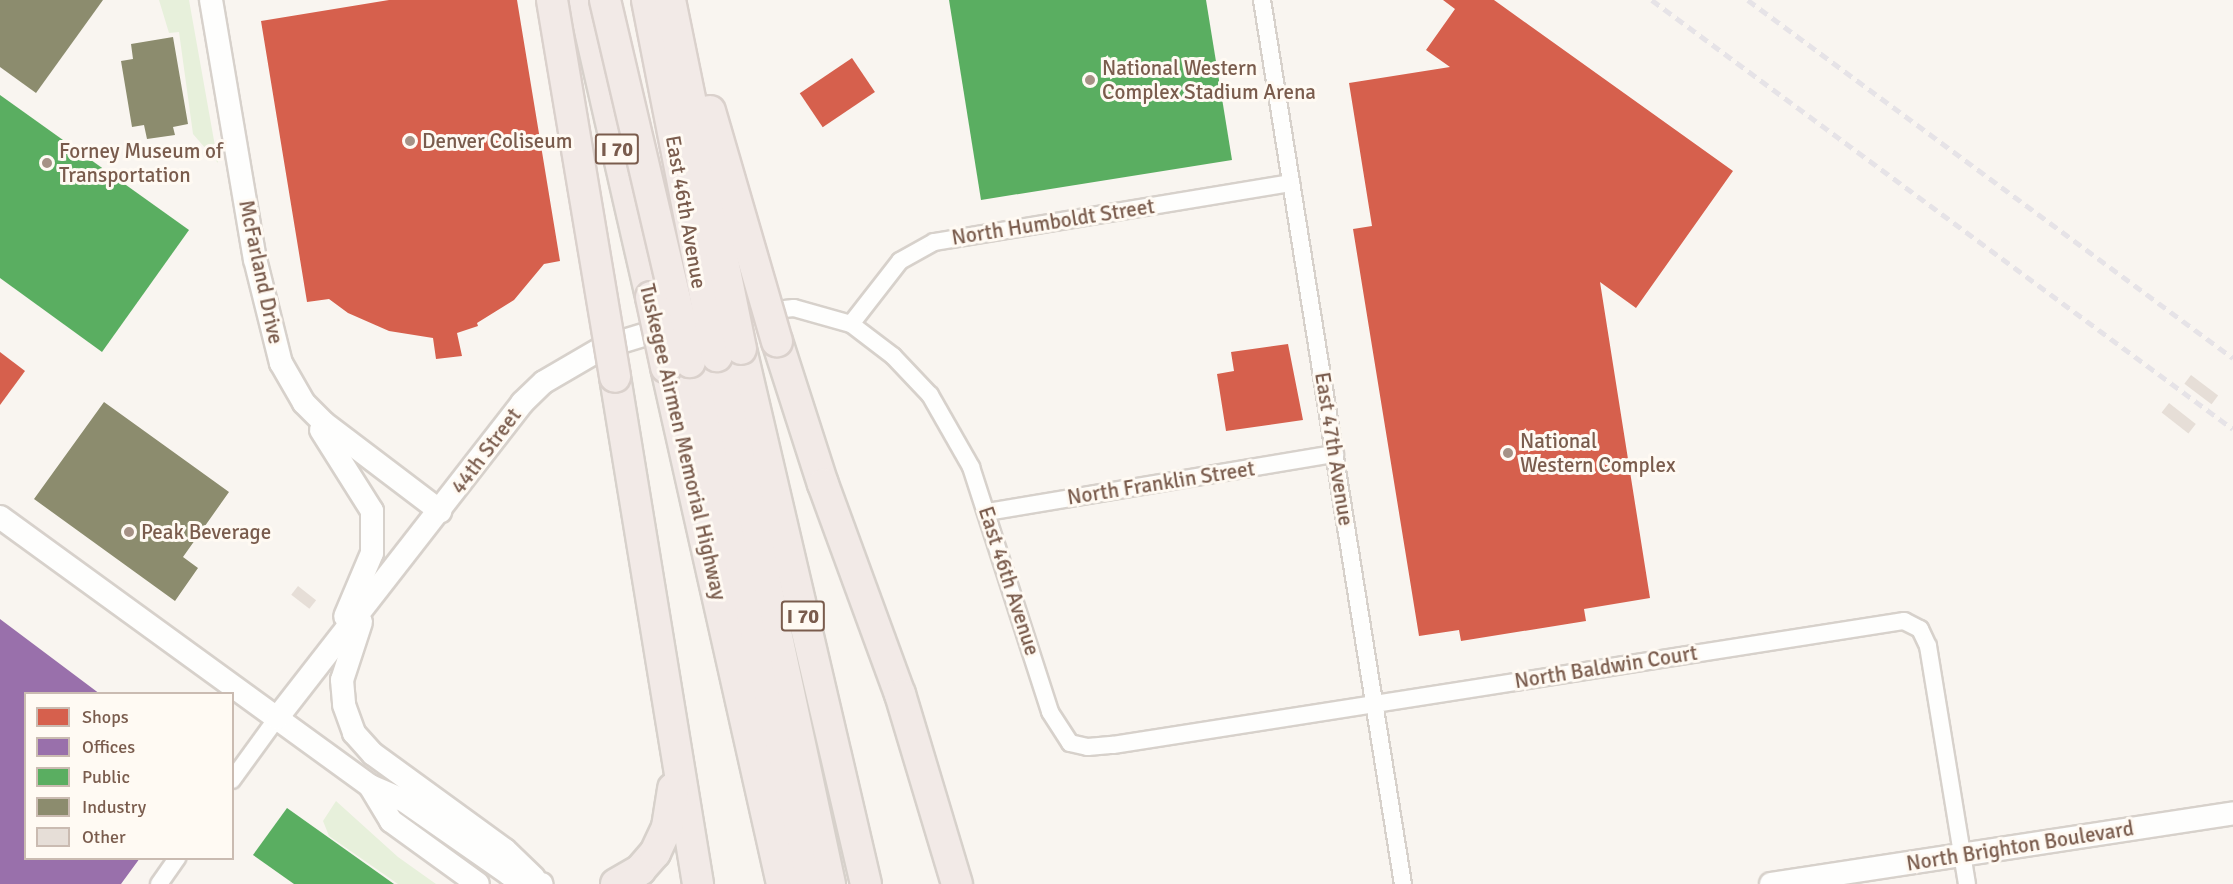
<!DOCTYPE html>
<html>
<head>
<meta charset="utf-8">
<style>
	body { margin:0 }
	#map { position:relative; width:2233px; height:884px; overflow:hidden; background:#f9f5f0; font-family:Signika,sans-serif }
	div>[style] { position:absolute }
	.green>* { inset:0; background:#e7f0db }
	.shops>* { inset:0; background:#d6604d; transform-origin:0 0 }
	.offices>* { inset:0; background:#9970ab }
	.public>* { inset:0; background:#5aae61 }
	.industry>* { inset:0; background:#8c8c6e }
	.building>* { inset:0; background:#e6ded7; transform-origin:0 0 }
	.roads { filter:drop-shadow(2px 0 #d7d1cb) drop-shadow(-2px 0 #d7d1cb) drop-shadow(0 2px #d7d1cb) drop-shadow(0 -2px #d7d1cb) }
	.street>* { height:16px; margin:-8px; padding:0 8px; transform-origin:8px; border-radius:8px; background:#fefefd }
	.secondary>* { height:22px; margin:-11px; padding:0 11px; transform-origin:11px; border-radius:11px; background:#fefefd }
	.highway>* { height:30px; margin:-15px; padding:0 15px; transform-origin:15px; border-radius:15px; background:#f2eae7 }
	.rail>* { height:4.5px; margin-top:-2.25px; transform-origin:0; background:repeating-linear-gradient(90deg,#e6e3e7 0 9px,transparent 0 15px) }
	.bridges { filter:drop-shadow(2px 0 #dad1cc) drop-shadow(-2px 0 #dad1cc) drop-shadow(0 2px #dad1cc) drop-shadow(0 -2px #dad1cc) }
	.highway-bridge>* { height:30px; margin:-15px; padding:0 15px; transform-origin:15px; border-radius:15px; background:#f2eae7 }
	.dots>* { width:16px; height:16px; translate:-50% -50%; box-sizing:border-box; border:3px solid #fffaf3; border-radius:50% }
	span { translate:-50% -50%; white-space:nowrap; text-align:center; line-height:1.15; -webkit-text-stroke:6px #fffaf3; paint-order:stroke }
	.shield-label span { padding:2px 4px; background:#fffaf3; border:2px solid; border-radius:4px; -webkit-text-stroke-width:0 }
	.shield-label { font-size:20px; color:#7a5c4d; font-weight:700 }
	.poi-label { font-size:21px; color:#7a5c4d }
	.left { translate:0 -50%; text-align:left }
	.street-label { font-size:21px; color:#7a5c4d }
	.legend { position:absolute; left:24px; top:692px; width:210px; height:168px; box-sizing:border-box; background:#fffaf3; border:2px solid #cabbb1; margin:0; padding:8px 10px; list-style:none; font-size:18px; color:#7a5c4d }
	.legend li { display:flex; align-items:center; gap:12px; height:30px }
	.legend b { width:30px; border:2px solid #cabbb1 }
</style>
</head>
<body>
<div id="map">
	<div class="green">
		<div style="clip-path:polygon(159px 0,189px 0,218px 163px,193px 134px,179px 32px,169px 33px)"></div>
		<div style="clip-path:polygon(336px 801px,398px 857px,436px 884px,398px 884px,329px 836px,323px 821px)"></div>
	</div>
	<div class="shops">
		<div style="clip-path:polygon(389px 0,517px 0,560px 261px,544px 264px,514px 300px,477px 323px,478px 326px,457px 333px,462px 356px,436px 359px,433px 338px,389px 331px,348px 313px,329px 299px,307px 302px,261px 21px)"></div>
		<div style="clip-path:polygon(1443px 0,1494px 0,1733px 171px,1636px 308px,1600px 282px,1650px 598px,1584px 609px,1586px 621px,1461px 641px,1459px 630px,1419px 636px,1353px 229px,1372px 226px,1349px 83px,1450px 67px,1426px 50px,1455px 9px)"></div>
		<div style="left:852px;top:58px;width:41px;height:63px;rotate:56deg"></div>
		<div style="clip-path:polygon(1288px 344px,1303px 420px,1226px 431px,1217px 374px,1234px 371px,1231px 352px)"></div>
		<div style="clip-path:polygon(0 352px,25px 371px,0 405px)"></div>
	</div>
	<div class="offices">
		<div style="clip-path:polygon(0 619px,100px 694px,26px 694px,26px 858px,140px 858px,121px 884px,0 884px)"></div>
	</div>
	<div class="public">
		<div style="clip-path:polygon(949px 0,1206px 0,1232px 160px,981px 200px)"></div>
		<div style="clip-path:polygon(0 95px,189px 230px,102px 352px,0 278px)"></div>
		<div style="clip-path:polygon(287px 808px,394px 884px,294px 884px,253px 855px)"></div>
	</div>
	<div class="industry">
		<div style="clip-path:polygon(0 0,103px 0,36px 93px,0 67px)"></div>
		<div style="clip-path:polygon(173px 37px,188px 124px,173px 127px,175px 135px,147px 139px,144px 125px,132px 127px,121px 61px,133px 59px,131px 44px)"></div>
		<div style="clip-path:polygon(104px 402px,229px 492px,183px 557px,198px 568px,175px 601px,34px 499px)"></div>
	</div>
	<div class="building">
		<div style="left:2191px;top:375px;width:34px;height:11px;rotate:37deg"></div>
		<div style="left:2169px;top:403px;width:34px;height:12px;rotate:38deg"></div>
		<div style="left:298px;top:586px;width:23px;height:11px;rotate:38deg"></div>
	</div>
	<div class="roads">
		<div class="street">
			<div style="left:1262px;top:0;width:895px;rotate:80.94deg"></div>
			<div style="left:728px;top:315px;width:66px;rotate:-6.1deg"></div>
			<div style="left:794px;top:308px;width:59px;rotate:15.7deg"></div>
			<div style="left:851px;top:324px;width:53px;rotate:37.3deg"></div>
			<div style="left:893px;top:356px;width:54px;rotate:46.5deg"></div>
			<div style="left:930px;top:395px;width:83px;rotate:60.3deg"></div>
			<div style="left:971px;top:467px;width:257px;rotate:72.1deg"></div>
			<div style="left:1050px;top:712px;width:37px;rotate:57deg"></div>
			<div style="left:1070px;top:743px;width:18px;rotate:13deg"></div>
			<div style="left:1088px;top:747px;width:25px;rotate:-5deg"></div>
			<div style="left:1113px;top:745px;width:801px;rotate:-8.91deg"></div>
			<div style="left:1904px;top:621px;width:18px;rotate:27deg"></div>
			<div style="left:1920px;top:629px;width:19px;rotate:65deg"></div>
			<div style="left:1928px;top:646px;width:241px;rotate:80.7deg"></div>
			<div style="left:851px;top:324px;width:80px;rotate:-52.1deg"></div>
			<div style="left:900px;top:261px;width:39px;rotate:-29deg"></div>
			<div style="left:934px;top:242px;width:362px;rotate:-9.4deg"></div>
			<div style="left:987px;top:512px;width:353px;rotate:-9.5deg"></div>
			<div style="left:232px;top:780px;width:77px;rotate:-54deg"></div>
			<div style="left:159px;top:884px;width:32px;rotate:-55deg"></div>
		</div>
		<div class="secondary">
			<div style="left:211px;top:0;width:263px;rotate:80.4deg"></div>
			<div style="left:255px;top:259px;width:107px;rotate:76deg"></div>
			<div style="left:281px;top:363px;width:46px;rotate:60.1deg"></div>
			<div style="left:304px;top:403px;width:28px;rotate:45deg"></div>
			<div style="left:324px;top:423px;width:146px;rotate:37.2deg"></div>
			<div style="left:321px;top:430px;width:96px;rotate:57.8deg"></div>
			<div style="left:372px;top:511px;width:42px;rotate:90deg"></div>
			<div style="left:372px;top:553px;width:69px;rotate:112.9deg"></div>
			<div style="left:0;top:517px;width:457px;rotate:36deg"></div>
			<div style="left:370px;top:786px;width:36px;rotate:23deg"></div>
			<div style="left:403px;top:800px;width:129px;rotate:34.9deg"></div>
			<div style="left:509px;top:874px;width:34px;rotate:17deg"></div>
			<div style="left:361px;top:622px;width:61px;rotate:108.1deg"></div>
			<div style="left:342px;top:680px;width:25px;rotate:85deg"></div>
			<div style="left:344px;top:705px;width:30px;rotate:70deg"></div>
			<div style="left:354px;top:733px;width:28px;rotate:48deg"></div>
			<div style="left:373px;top:754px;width:163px;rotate:36deg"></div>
			<div style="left:505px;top:850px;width:40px;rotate:44deg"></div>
			<div style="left:277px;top:718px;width:399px;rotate:-52.1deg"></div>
			<div style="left:522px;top:403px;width:30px;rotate:-44deg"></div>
			<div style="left:544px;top:382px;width:69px;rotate:-30.3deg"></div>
			<div style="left:604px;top:347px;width:72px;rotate:-16.9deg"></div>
			<div style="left:370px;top:786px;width:41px;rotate:59deg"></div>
			<div style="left:391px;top:821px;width:107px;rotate:35.9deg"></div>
			<div style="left:1771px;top:884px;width:467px;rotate:-8.7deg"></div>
		</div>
		<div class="highway">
			<div style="left:583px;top:0;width:305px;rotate:77.1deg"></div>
			<div style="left:777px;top:341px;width:150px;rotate:72.2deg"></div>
			<div style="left:823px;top:484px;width:224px;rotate:69.9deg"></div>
			<div style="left:900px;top:694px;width:198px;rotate:73.3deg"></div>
			<div style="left:741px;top:349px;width:549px;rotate:76.85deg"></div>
			<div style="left:717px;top:356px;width:540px;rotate:77.92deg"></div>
			<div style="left:690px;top:362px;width:535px;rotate:77.58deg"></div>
			<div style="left:666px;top:367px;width:530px;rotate:77.35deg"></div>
			<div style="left:615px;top:377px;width:514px;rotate:80.7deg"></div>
			<div style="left:616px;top:884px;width:28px;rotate:-30deg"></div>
			<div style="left:640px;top:870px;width:23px;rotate:-49deg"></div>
			<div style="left:655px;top:853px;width:29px;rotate:-65deg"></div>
			<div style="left:667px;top:827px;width:39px;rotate:-81deg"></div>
		</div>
	</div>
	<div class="rail">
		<div style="left:1652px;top:0;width:722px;rotate:36.44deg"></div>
		<div style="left:1748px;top:0;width:603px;rotate:36.43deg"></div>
	</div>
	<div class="bridges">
		<div class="highway-bridge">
			<div style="left:552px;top:0;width:382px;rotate:80.5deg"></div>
			<div style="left:605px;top:0;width:372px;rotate:76.8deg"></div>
			<div style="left:647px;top:0;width:363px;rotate:78.9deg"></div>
			<div style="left:670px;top:0;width:356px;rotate:78.5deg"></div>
			<div style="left:710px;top:111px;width:240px;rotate:73.8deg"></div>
			<div style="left:651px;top:297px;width:72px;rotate:77.9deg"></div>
		</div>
	</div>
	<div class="dots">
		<div style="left:1090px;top:80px;background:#a69286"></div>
		<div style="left:410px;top:141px;background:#a69286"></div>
		<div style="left:47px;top:163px;background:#a69286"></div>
		<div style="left:1508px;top:453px;background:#a69286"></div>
		<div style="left:129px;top:532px;background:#a69286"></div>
	</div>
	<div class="shield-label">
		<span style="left:617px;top:149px">I 70</span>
		<span style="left:803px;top:616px">I 70</span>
	</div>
	<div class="poi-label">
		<span class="left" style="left:1102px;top:80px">National Western<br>Complex Stadium Arena</span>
		<span class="left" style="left:422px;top:141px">Denver Coliseum</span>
		<span class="left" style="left:59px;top:163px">Forney Museum of<br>Transportation</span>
		<span class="left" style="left:1520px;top:453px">National<br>Western Complex</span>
		<span class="left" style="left:141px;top:532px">Peak Beverage</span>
	</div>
	<div class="street-label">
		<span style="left:686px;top:212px;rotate:80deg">East 46th Avenue</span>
		<span style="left:1053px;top:222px;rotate:-9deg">North Humboldt Street</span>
		<span style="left:261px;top:272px;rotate:78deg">McFarland Drive</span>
		<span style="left:683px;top:442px;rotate:77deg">Tuskegee Airmen Memorial Highway</span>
		<span style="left:1334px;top:449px;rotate:81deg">East 47th Avenue</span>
		<span style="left:486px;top:451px;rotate:-53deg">44th Street</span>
		<span style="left:1161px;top:483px;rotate:-9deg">North Franklin Street</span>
		<span style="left:1009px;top:581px;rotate:72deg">East 46th Avenue</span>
		<span style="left:1606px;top:667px;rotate:-9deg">North Baldwin Court</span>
		<span style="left:2020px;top:846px;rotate:-9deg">North Brighton Boulevard</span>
	</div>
	<ul class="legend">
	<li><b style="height:16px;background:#d6604d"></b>Shops</li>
	<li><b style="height:16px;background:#9970ab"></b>Offices</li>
	<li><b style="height:16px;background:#5aae61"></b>Public</li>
	<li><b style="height:16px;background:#8c8c6e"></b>Industry</li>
	<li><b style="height:16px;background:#e6ded7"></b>Other</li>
	</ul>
</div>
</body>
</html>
